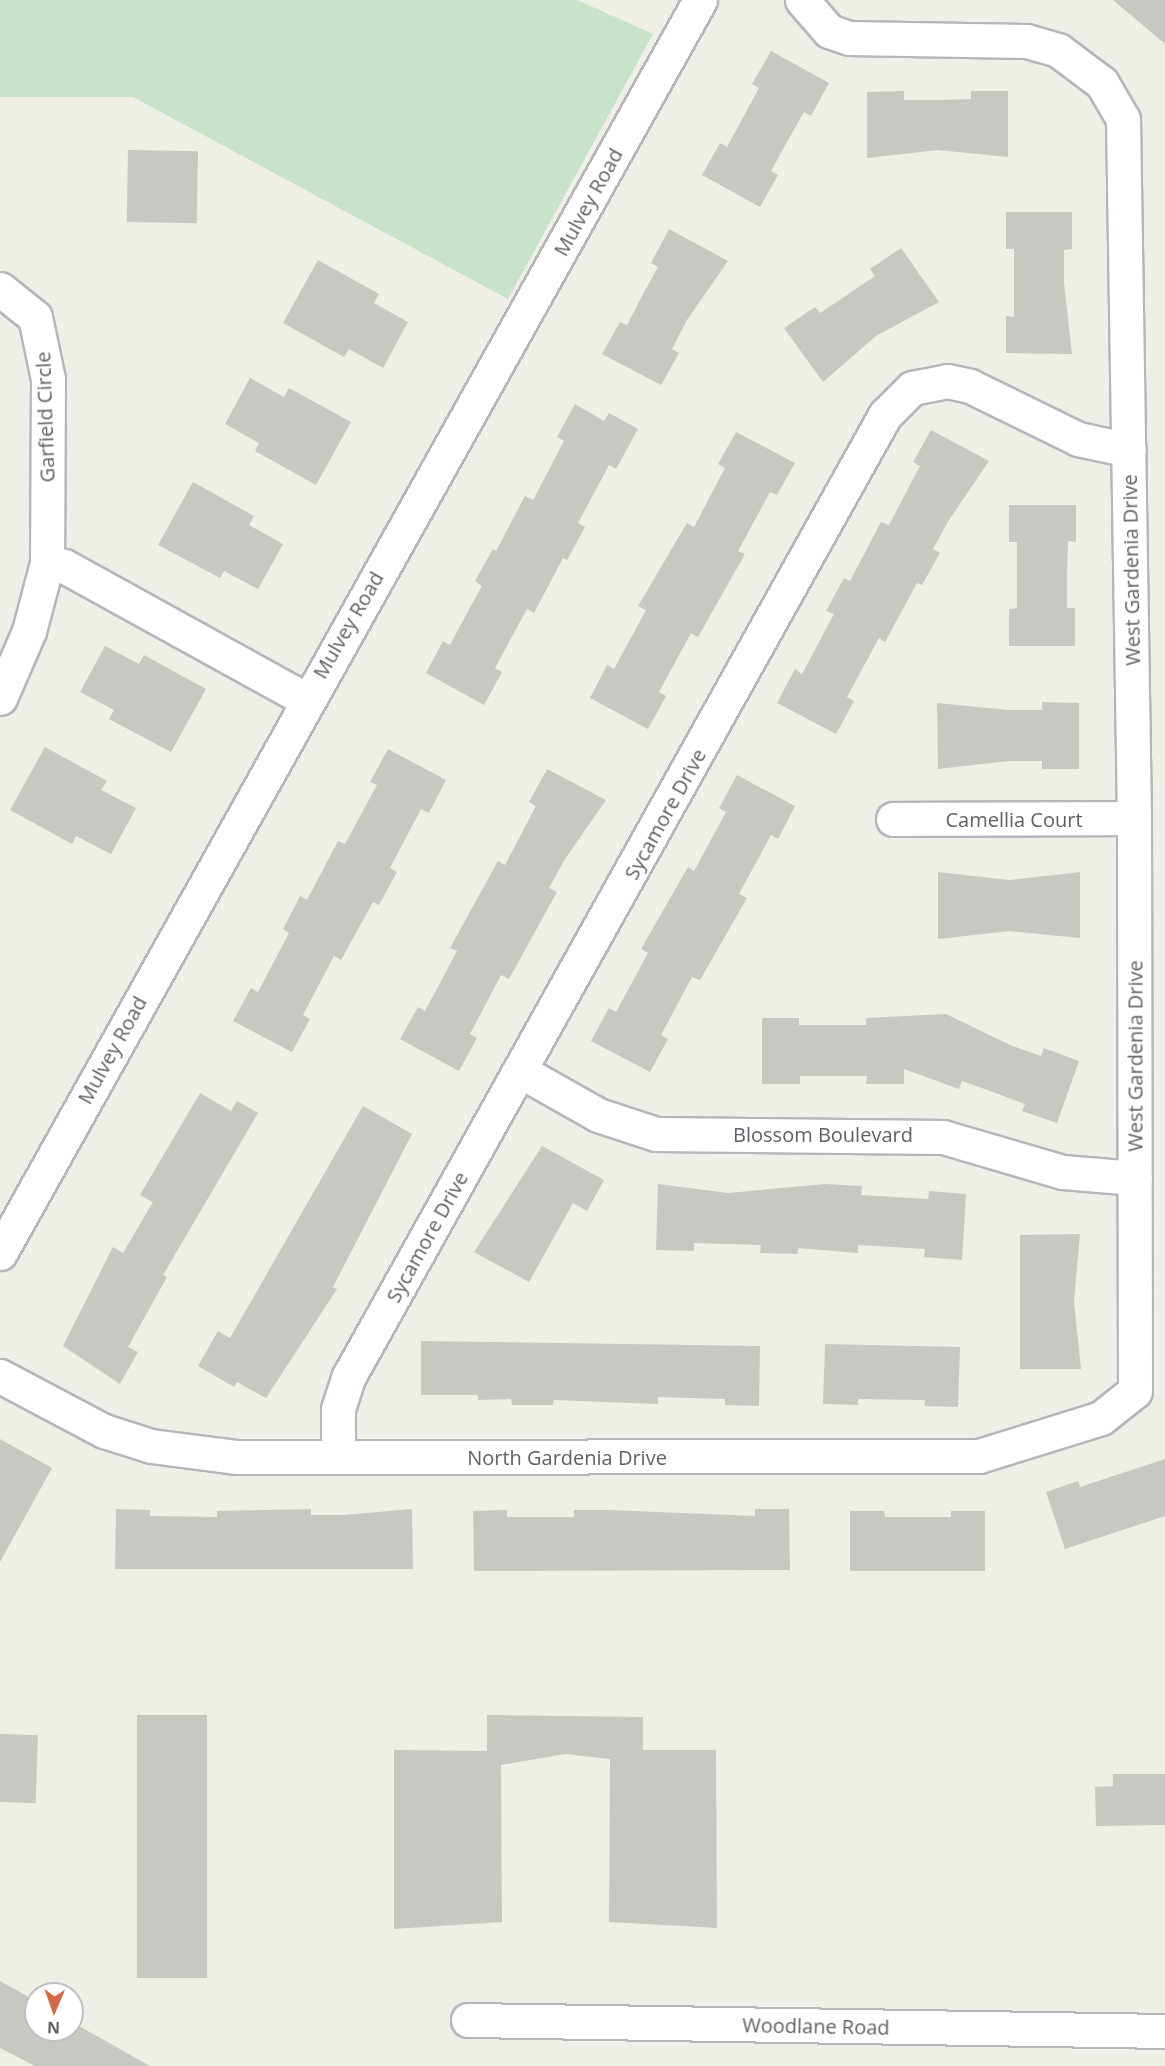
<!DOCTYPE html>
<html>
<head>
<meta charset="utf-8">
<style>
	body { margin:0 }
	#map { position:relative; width:1165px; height:2066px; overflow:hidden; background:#efeee7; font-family:"Open Sans",sans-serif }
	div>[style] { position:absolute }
	.green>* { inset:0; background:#c7e4cb }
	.building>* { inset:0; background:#c8c8c2; transform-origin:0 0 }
	.roads { filter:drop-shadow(2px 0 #b4b6ba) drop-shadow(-2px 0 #b4b6ba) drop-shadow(0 2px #b4b6ba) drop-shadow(0 -2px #b4b6ba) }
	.street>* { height:33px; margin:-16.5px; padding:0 16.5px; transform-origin:16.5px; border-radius:16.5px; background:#fff }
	span { translate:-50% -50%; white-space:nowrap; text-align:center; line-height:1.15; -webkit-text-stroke:4.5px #fff; paint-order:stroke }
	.street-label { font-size:20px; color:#5f6166 }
	.north { position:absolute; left:24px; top:1982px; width:60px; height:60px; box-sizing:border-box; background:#fff; border:2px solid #bfc0c2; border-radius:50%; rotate:182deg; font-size:16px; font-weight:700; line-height:24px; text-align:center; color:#5f6166 }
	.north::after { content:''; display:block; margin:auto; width:21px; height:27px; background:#d76845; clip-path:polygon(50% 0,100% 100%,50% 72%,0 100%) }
</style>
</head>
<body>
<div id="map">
	<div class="green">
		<div style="clip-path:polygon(0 0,577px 0,653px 34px,508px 299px,133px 97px,0 97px)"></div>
	</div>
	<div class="building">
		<div style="clip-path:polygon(1113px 0,1165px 0,1165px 44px)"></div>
		<div style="clip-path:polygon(771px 51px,829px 83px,811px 116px,804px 112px,787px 142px,771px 171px,778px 175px,760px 207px,702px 175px,720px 143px,727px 147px,759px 88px,752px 84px)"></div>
		<div style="clip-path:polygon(904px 91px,904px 100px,937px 100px,971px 99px,971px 91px,1008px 91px,1008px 157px,938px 150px,867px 158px,867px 92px)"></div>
		<div style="left:128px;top:150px;width:70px;height:72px;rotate:1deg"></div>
		<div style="clip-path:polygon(1006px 212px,1072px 212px,1072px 249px,1064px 250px,1064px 283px,1072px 354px,1006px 353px,1006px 316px,1014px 317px,1014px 249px,1006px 249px)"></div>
		<div style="clip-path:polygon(669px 229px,728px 261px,687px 320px,672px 349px,679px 353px,661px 385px,602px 354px,620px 322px,627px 325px,642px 296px,658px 267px,651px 263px)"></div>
		<div style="clip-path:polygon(901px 248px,939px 302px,876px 336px,823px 382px,784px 328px,815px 307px,820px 313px,847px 295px,875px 276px,870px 269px)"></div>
		<div style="clip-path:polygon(318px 260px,379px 294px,374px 303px,408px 322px,383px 368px,349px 349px,344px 357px,283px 323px)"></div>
		<div style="clip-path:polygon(250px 378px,284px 397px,289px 388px,351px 422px,316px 485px,255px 451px,259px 443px,225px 424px)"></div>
		<div style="clip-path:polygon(575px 404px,604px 421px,609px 413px,638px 429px,616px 469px,609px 465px,593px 495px,578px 523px,585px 527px,567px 560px,563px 558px,534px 613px,527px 609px,495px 668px,502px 672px,484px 705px,426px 673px,443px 641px,450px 645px,466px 615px,482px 586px,475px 581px,493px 549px,496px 551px,525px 496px,533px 500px,564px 441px,557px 437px)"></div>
		<div style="clip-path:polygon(931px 430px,989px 461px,949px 520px,933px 549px,940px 553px,922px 585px,917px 583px,885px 642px,879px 638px,847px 697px,854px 701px,836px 734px,777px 703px,795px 669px,802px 674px,834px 614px,826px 611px,844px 578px,850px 581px,881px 522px,889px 525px,920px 466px,913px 462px)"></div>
		<div style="clip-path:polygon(736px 432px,795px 463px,777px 495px,770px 492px,738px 551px,745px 554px,698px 637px,691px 633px,659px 692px,666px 696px,648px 729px,590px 698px,607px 665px,614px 669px,646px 610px,638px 606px,687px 523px,694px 527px,725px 468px,718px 464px)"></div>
		<div style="clip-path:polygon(193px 482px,254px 516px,249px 525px,283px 544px,258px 589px,224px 571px,220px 578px,158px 545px)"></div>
		<div style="clip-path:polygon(1009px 505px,1076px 505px,1076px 542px,1068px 541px,1067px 575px,1067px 608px,1075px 608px,1075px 646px,1009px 646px,1009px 609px,1017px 608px,1017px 542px,1009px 542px)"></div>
		<div style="clip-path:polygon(105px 646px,139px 664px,144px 655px,206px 689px,171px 752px,109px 719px,114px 710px,80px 692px)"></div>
		<div style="clip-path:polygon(1042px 702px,1079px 703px,1079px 769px,1042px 769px,1042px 761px,1009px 761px,938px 769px,937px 703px,1009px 710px,1042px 710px)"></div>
		<div style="clip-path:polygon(45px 747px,107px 781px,101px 790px,136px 808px,111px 854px,76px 836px,72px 844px,10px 810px)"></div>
		<div style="clip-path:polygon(388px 749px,446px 780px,429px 813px,421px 809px,390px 868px,397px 872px,379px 905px,373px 902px,341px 960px,334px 956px,303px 1015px,310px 1019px,292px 1052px,233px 1021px,251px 988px,258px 992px,289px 933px,283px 929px,300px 896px,307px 900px,338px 841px,345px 844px,377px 785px,370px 782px)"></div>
		<div style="clip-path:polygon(547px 769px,606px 800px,565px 859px,549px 888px,557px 892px,509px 979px,501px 975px,470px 1034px,477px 1038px,459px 1071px,400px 1039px,418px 1007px,425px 1011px,457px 951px,450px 948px,498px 861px,505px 865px,536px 806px,529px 802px)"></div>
		<div style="clip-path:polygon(737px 775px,795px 806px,778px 839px,771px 835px,739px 894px,747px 898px,700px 980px,692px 977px,661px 1035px,668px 1039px,650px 1072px,591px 1041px,609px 1008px,616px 1012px,648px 953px,641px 949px,688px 867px,694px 871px,726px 812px,719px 808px)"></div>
		<div style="clip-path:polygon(938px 872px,1009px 880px,1080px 872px,1080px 938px,1009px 931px,938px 939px)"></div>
		<div style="clip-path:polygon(946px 1014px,1010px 1045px,1041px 1056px,1044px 1048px,1079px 1061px,1057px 1123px,1022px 1111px,1025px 1104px,993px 1092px,962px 1081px,959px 1089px,904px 1069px,904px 1084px,866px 1084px,867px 1076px,800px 1076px,800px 1084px,762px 1084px,762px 1018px,799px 1018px,799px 1025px,866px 1025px,866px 1018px)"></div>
		<div style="clip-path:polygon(200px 1093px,231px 1111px,237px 1101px,258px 1113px,163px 1275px,167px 1277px,128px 1347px,138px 1352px,120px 1384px,63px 1346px,113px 1247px,123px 1253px,153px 1202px,140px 1195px)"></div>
		<div style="clip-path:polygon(363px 1106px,412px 1134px,333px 1287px,337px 1289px,266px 1398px,237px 1382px,234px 1387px,198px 1366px,218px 1331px,230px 1338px)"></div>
		<div style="clip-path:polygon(542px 1146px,604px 1180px,587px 1211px,573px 1203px,529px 1282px,474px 1252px)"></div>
		<div style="clip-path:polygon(658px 1184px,728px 1193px,825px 1184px,862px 1186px,861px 1195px,928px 1199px,929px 1191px,966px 1194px,962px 1260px,924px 1257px,925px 1249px,858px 1245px,858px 1253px,798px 1248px,798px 1254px,760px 1253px,761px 1245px,694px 1243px,694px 1251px,656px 1250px)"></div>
		<div style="clip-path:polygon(1080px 1234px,1074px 1302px,1081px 1369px,1020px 1369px,1020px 1235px)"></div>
		<div style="clip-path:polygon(421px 1341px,760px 1346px,759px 1406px,725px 1405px,725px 1399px,658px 1397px,658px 1404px,554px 1400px,553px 1405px,512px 1405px,511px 1399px,478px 1400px,478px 1395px,421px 1395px)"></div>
		<div style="clip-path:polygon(825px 1344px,960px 1347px,958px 1407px,924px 1406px,925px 1400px,858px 1399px,858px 1405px,823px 1404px)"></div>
		<div style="clip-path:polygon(0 1439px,52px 1468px,0 1562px)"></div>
		<div style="clip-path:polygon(1165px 1459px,1165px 1516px,1065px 1549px,1046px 1492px,1078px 1481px,1080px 1487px)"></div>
		<div style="clip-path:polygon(116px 1509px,150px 1510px,150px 1516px,217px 1517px,217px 1511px,311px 1509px,311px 1515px,344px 1515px,412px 1509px,413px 1569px,115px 1569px)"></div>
		<div style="clip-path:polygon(755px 1509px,789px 1509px,790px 1570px,474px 1571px,473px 1511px,507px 1510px,507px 1517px,574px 1517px,574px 1510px,608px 1510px,755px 1516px)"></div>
		<div style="clip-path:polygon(850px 1511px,884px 1511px,885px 1517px,951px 1517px,951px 1511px,985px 1511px,985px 1571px,850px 1571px)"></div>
		<div style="left:137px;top:1715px;width:70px;height:263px"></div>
		<div style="clip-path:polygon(487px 1715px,643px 1717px,643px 1750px,716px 1750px,717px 1928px,609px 1922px,610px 1759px,565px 1754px,501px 1765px,502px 1922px,394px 1929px,394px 1750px,487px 1751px)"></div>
		<div style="left:0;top:1734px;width:38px;height:68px;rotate:2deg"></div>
		<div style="clip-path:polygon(1113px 1774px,1165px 1774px,1165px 1825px,1096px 1826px,1095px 1787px,1113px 1786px)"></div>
		<div style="clip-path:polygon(0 1981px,36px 2001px,36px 2030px,72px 2030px,72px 2022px,150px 2066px,35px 2066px,0 2048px)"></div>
	</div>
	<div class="roads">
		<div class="street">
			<div style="left:0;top:289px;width:45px;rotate:38.7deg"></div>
			<div style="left:35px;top:317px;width:63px;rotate:78.2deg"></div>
			<div style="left:48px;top:379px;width:184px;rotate:90.3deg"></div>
			<div style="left:47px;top:563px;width:70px;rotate:104.8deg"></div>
			<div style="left:29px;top:631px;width:73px;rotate:113.4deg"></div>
			<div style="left:47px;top:563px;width:17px;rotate:10deg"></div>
			<div style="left:64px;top:566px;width:275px;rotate:28.9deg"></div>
			<div style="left:893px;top:819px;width:241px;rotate:-0.2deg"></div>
			<div style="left:520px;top:1071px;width:90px;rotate:29.4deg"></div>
			<div style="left:598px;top:1115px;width:61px;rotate:18.1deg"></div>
			<div style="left:656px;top:1134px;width:287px;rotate:0.6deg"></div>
			<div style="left:943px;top:1137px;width:125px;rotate:16.3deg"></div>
			<div style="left:1063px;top:1172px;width:72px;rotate:4.8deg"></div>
			<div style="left:0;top:1253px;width:1435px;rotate:-60.81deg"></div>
			<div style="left:0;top:1376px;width:118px;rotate:27.9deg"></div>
			<div style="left:104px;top:1431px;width:49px;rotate:17.7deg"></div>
			<div style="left:151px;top:1446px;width:87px;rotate:7.3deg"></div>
			<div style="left:237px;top:1457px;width:742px;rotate:-0.08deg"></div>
			<div style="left:979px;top:1456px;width:128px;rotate:-17.3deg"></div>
			<div style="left:1101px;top:1418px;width:43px;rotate:-38.5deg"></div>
			<div style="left:1135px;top:1391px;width:573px;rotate:-90.1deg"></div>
			<div style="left:1134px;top:818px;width:699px;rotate:-90.9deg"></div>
			<div style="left:1123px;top:119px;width:42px;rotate:-120.3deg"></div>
			<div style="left:1102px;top:83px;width:55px;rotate:-143.1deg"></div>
			<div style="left:1058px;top:50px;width:33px;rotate:-164deg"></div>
			<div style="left:1026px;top:41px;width:177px;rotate:-179deg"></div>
			<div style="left:849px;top:38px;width:21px;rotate:-161deg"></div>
			<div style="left:829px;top:31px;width:41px;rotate:-131.1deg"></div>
			<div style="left:338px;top:1455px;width:46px;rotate:-90deg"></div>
			<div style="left:338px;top:1409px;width:35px;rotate:-72deg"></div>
			<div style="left:349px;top:1376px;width:1100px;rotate:-60.85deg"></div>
			<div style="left:885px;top:415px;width:38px;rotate:-45deg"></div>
			<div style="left:912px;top:388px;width:36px;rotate:-11deg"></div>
			<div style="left:947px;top:381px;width:24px;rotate:12deg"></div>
			<div style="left:970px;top:386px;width:120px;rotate:26.1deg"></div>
			<div style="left:1078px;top:439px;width:52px;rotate:12.2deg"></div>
			<div style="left:468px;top:2020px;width:697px;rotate:0.9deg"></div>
		</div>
	</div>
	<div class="street-label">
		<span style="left:588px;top:202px;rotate:-61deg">Mulvey Road</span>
		<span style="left:45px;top:417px;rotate:-92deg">Garfield Circle</span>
		<span style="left:1131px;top:570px;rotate:-91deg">West Gardenia Drive</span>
		<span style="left:348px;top:625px;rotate:-60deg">Mulvey Road</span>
		<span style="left:665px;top:814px;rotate:-61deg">Sycamore Drive</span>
		<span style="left:1014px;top:819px">Camellia Court</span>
		<span style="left:112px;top:1050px;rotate:-61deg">Mulvey Road</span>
		<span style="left:1135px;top:1056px;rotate:-90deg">West Gardenia Drive</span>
		<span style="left:823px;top:1134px">Blossom Boulevard</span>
		<span style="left:427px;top:1237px;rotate:-61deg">Sycamore Drive</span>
		<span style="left:567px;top:1457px">North Gardenia Drive</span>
		<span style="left:816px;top:2026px;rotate:1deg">Woodlane Road</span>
	</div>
	<div class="north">N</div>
</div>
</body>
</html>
